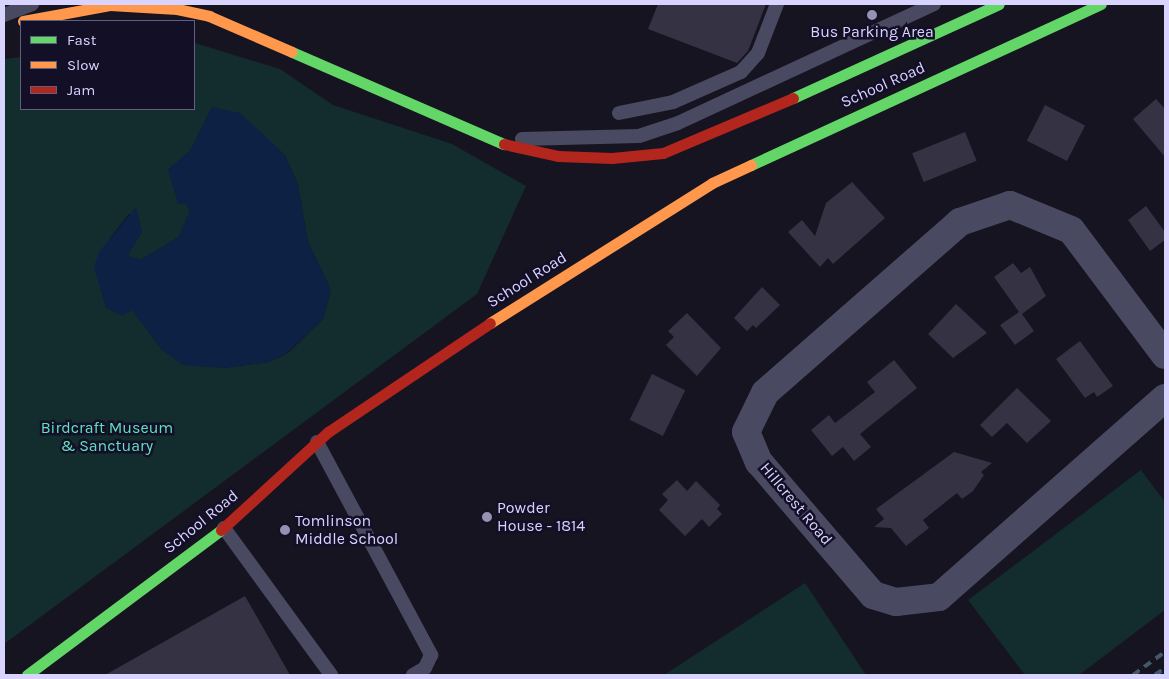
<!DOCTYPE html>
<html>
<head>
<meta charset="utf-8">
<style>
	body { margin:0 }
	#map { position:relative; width:1169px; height:679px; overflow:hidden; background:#161421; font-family:Karla,sans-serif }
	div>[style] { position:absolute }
	.green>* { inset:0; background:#132c2d }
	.water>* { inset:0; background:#0d2144 }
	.building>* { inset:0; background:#343243; transform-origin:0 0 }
	.lane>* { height:14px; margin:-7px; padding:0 7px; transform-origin:7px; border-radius:7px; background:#4a4962 }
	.street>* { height:28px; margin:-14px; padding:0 14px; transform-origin:14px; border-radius:14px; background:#4a4962 }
	.fast>* { height:11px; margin:-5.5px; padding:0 5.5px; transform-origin:5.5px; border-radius:5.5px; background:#63d668 }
	.slow>* { height:11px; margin:-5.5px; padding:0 5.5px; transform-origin:5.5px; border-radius:5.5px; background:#ff974d }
	.jam>* { height:11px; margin:-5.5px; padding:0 5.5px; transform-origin:5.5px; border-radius:5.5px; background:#b3261e }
	.rail>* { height:4px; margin-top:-2px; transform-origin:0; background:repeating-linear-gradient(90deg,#43596b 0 8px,transparent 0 14px) }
	.dots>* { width:14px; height:14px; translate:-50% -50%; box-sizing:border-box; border:2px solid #130f26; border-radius:50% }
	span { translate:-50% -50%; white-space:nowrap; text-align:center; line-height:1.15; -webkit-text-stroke:5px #130f26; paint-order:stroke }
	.poi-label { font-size:16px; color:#d9d4ff }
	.left { translate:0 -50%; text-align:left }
	.street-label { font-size:16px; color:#d9d4ff }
	.park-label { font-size:16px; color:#5fe0c0 }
	.frame { position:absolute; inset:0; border:5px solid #d9d4ff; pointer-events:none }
	.legend { position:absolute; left:20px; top:20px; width:175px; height:90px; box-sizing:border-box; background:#130f26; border:1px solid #625e7d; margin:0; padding:6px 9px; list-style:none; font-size:15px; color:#d9d4ff }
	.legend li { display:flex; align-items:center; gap:10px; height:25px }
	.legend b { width:25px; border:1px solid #625e7d }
</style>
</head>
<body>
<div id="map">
	<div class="green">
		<div style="clip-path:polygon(evenodd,195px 43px,280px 69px,333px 105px,452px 144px,526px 186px,477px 294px,4px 644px,4px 59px,21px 57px,21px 109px,194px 109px,195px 43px,212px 107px,285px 155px,298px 185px,308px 242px,331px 290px,323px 319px,288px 353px,269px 362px,224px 368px,162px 350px,132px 309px,106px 308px,101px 290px,110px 238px,129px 214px,142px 232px,127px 255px,140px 260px,179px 237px,190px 211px,168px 170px,190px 151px,212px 107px)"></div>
		<div style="clip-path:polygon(1141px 470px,1165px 502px,1165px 610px,1079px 675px,1025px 675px,968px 600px)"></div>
		<div style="clip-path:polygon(805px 583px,866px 675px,664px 675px)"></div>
	</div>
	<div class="water">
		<div style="clip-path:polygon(212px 107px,240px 113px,285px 155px,298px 185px,308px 242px,331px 290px,323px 319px,287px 353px,269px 362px,224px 368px,183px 365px,162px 350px,132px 310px,122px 316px,106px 308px,94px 267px,99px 252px,136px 207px,142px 232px,128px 255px,140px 260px,179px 237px,190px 211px,186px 204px,178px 204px,168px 170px,190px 151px)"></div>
	</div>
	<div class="building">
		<div style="clip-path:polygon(658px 4px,766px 4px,748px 51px,737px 63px,648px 29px)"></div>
		<div style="clip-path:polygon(1156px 99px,1165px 109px,1165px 157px,1133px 119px)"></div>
		<div style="left:1045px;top:105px;width:45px;height:40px;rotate:27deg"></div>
		<div style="left:965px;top:132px;width:31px;height:57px;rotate:68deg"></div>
		<div style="clip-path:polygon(852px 182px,885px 218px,833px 264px,828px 258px,820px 267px,788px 232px,802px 220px,815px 236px,826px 203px)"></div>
		<div style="clip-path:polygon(1146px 206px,1165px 232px,1165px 240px,1150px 251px,1128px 220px)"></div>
		<div style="clip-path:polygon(1013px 263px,1021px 273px,1030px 267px,1046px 296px,1022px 314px,1034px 331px,1015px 345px,1000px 325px,1019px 312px,994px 277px)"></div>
		<div style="clip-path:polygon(762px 287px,780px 305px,756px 328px,753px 325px,747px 331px,734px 318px)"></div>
		<div style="clip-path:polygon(956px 304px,987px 333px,953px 358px,928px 334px)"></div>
		<div style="clip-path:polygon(687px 313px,721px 348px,697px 376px,666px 345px,674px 337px,668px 331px)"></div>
		<div style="clip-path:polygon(1080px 341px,1113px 386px,1097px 397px,1094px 392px,1085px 398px,1056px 359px)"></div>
		<div style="clip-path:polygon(894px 360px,917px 388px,860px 434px,871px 447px,854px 461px,843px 447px,832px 456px,811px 430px,829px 415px,835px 423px,875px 392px,867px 382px)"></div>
		<div style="left:652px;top:374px;width:37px;height:51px;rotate:26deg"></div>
		<div style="clip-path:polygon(1017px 388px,1051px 421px,1027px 443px,1007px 423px,992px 437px,980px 425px)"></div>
		<div style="clip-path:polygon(954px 452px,992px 463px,981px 472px,984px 475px,973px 491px,962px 499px,957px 493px,923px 520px,929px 528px,906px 546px,891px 528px,874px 527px,884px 519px,876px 509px)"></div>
		<div style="clip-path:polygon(677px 480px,687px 491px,696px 481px,720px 505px,717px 509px,722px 514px,709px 527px,702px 519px,685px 536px,659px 510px,668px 500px,662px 494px)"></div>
		<div style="clip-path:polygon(245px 596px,290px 675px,105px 675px)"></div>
	</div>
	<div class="lane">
		<div style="left:4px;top:15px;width:30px;rotate:-21deg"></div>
		<div style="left:619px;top:113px;width:55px;rotate:-11.5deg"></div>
		<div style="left:673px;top:102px;width:74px;rotate:-23.8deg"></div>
		<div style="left:741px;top:72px;width:25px;rotate:-48deg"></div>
		<div style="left:758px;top:53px;width:53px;rotate:-68.8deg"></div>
		<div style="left:522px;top:139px;width:117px;rotate:-1.5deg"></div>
		<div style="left:639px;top:136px;width:41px;rotate:-18.4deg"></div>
		<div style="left:678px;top:123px;width:282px;rotate:-24.9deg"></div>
		<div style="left:317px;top:442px;width:242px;rotate:61.8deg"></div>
		<div style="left:431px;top:655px;width:14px;rotate:115deg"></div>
		<div style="left:425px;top:668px;width:14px;rotate:150deg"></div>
		<div style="left:224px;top:528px;width:182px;rotate:53.9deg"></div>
	</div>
	<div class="street">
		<div style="left:1165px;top:355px;width:156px;rotate:-126.9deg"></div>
		<div style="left:1071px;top:230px;width:66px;rotate:-157.7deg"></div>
		<div style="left:1010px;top:205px;width:53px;rotate:161.2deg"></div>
		<div style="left:960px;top:222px;width:259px;rotate:138.8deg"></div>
		<div style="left:765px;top:393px;width:43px;rotate:116deg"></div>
		<div style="left:746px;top:432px;width:33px;rotate:67deg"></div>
		<div style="left:759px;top:462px;width:175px;rotate:49.4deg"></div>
		<div style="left:873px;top:595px;width:24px;rotate:17deg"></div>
		<div style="left:896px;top:602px;width:43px;rotate:-6.6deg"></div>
		<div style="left:939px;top:597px;width:301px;rotate:-41.4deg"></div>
	</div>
	<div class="fast">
		<div style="left:292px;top:52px;width:231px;rotate:23.5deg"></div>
		<div style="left:793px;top:98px;width:226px;rotate:-24.5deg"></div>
		<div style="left:751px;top:165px;width:385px;rotate:-24.7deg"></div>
		<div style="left:27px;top:675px;width:242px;rotate:-36.8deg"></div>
	</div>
	<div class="slow">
		<div style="left:23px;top:21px;width:88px;rotate:-10.4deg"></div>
		<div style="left:110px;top:5px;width:67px;rotate:3.4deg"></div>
		<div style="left:177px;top:9px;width:33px;rotate:12deg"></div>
		<div style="left:209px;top:16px;width:90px;rotate:23.4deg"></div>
		<div style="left:490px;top:323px;width:262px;rotate:-32.2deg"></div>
		<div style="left:712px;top:183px;width:43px;rotate:-24.8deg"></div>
	</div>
	<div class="jam">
		<div style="left:504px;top:144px;width:55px;rotate:12.5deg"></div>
		<div style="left:558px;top:156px;width:54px;rotate:2.1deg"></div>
		<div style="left:612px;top:158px;width:51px;rotate:-5.6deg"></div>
		<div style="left:663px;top:153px;width:141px;rotate:-22.9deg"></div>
		<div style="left:221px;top:530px;width:145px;rotate:-42.5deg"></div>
		<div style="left:328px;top:432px;width:195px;rotate:-33.9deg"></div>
	</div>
	<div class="rail">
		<div style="left:1133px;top:675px;width:39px;rotate:-36deg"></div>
		<div style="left:1155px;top:675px;width:12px;rotate:-35deg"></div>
	</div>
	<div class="dots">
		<div style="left:872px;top:15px;background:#9591b1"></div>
		<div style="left:487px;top:517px;background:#9591b1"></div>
		<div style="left:285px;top:530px;background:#9591b1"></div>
	</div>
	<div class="poi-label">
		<span style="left:872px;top:32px">Bus Parking Area</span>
		<span class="left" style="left:497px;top:517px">Powder<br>House - 1814</span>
		<span class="left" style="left:295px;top:530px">Tomlinson<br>Middle School</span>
	</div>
	<div class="street-label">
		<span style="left:883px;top:85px;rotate:-24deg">School Road</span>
		<span style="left:527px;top:280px;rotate:-32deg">School Road</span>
		<span style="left:796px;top:504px;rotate:50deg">Hillcrest Road</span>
		<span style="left:201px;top:522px;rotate:-39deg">School Road</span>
	</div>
	<div class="park-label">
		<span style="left:107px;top:437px">Birdcraft Museum<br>&amp; Sanctuary</span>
	</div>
	<div class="frame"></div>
	<ul class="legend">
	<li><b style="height:6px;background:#63d668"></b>Fast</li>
	<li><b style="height:6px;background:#ff974d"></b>Slow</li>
	<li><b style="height:6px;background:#b3261e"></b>Jam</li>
	</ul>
</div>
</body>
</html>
